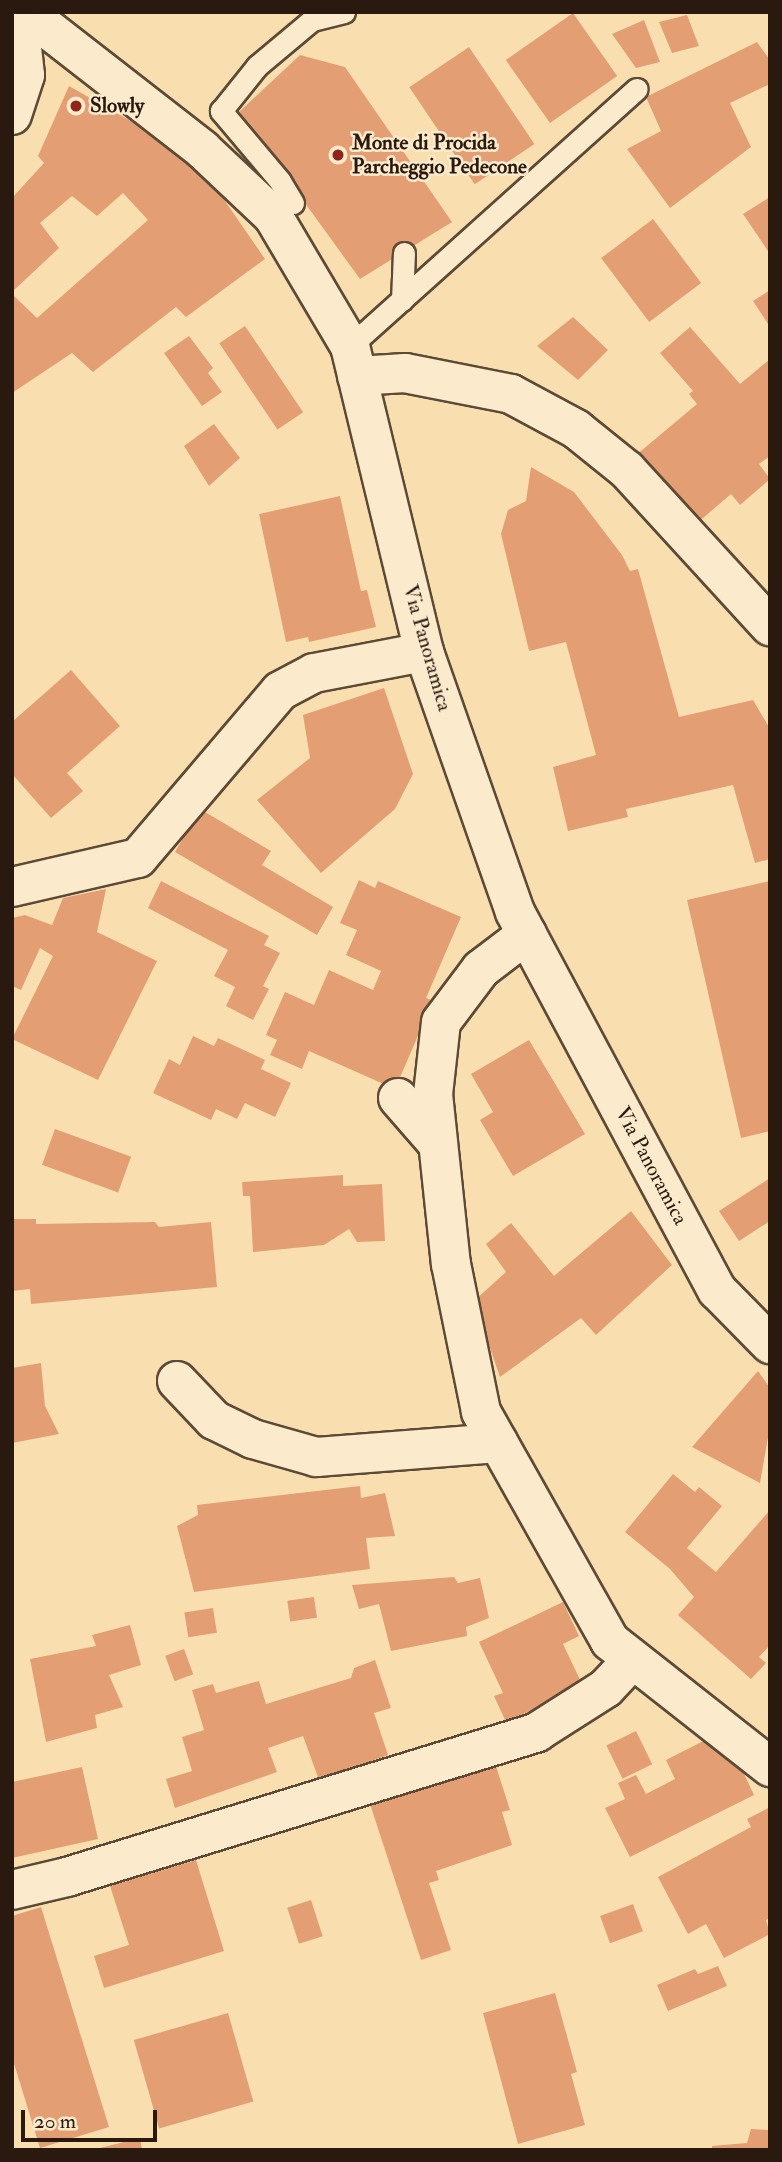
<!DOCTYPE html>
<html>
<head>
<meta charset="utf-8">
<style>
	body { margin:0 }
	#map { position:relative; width:782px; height:2162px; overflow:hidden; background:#f9dfb0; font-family:"IM FELL Double Pica",serif }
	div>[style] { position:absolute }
	.building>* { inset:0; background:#e39f73; transform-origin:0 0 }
	.roads { filter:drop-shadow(2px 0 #5d4a36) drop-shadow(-2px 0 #5d4a36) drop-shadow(0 2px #5d4a36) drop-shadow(0 -2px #5d4a36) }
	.lane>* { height:21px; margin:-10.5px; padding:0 10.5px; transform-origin:10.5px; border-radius:10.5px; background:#fbeacc }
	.street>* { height:38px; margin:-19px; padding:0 19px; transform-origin:19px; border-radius:19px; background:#fbeacc }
	.secondary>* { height:38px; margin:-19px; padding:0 19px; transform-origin:19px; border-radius:19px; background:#fbeacc }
	.dots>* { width:19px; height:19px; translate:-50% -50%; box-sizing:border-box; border:4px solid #fbeacc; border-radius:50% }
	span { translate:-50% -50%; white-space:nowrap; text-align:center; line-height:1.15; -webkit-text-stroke:5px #fbeacc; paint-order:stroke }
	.poi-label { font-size:21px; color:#29190e; font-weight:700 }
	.left { translate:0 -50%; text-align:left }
	.street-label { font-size:21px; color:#29190e }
	.frame { position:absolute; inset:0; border:14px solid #29190e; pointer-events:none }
	.scale { position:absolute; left:21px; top:2110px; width:136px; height:32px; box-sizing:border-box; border:4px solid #29190e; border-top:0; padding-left:9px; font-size:21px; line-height:24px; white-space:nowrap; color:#29190e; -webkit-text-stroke:5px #fbeacc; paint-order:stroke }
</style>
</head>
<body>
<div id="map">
	<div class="building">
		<div style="left:573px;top:13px;width:77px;height:82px;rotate:55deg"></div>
		<div style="clip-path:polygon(687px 15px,699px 46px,672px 53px,659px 22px)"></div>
		<div style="clip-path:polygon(644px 20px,660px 62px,636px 68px,612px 34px)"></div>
		<div style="clip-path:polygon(757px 42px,770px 60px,770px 84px,730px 103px,751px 147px,670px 208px,627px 149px,661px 131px,646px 97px)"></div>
		<div style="left:469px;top:47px;width:117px;height:72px;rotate:56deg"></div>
		<div style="clip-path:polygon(300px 55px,345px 67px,452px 222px,360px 279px,239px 112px)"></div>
		<div style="clip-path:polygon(69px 86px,136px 124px,203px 169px,265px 259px,186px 317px,176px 307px,93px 372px,72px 353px,12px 393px,12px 294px,37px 318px,148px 220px,123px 193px,97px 216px,72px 196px,40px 223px,59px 248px,12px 292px,12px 198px,44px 163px,38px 156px)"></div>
		<div style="clip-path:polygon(770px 197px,770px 254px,743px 214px)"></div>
		<div style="left:653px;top:219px;width:80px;height:65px;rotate:53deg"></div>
		<div style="clip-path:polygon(770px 290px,770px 327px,753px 301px)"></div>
		<div style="clip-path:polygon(573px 317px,608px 350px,578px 380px,537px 346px)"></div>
		<div style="left:245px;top:326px;width:104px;height:31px;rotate:56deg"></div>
		<div style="clip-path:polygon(690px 327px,740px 384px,770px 359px,770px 456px,759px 464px,770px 479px,740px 505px,731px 494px,689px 530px,629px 461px,697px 404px,689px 394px,693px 391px,660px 353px)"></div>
		<div style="clip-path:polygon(189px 336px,213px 368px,208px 373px,222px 392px,202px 406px,164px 353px)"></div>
		<div style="clip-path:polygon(214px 424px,240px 458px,209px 486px,184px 446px)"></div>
		<div style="clip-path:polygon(531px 467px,574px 492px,622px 555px,630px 571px,638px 569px,679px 717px,753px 700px,770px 729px,770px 859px,755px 863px,733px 785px,626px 809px,628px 817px,568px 831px,553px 767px,596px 755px,566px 642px,529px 651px,501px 534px,508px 510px,526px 501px)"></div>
		<div style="clip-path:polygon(340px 496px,361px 591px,367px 590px,376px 627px,309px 642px,308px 637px,286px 642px,259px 514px)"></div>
		<div style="clip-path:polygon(71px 670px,120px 726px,67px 773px,83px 791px,51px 818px,12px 774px,12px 722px)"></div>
		<div style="clip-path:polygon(384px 688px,413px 774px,395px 809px,321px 873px,257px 800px,310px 758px,303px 715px)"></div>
		<div style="clip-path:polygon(200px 809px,271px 851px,262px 865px,333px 907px,317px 935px,175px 852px)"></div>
		<div style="clip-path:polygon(359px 880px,375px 888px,378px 881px,461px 917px,426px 998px,433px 1001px,395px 1089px,309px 1051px,302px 1069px,270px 1055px,277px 1040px,266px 1035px,285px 992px,314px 1005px,329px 970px,373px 990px,381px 971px,346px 955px,357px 930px,340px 923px)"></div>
		<div style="clip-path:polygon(161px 881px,269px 936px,264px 945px,280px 953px,263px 986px,269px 989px,253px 1020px,226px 1006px,235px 987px,214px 976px,228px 950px,148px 908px)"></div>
		<div style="clip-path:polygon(770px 881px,770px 1131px,741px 1138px,687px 900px)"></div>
		<div style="clip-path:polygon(106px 889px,97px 932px,157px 961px,98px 1080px,12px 1039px,53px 956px,40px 948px,21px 990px,12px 986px,12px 918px,25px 915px,52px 925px,63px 898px)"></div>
		<div style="clip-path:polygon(193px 1036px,214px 1046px,218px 1038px,265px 1060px,261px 1069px,291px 1083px,275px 1117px,245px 1103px,237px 1119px,216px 1109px,211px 1120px,153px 1093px,169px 1059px,180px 1065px)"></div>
		<div style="clip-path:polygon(529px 1040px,585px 1134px,513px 1176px,480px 1120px,493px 1112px,471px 1074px)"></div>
		<div style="left:55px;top:1129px;width:81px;height:38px;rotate:20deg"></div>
		<div style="clip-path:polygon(343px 1175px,343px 1186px,382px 1184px,385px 1241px,357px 1242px,349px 1229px,324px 1245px,253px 1252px,250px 1196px,243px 1196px,242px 1182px)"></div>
		<div style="clip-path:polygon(770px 1178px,770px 1221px,739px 1241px,719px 1211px)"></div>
		<div style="clip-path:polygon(631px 1211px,672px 1265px,596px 1335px,581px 1318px,500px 1377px,474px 1301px,506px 1272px,486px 1244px,511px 1223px,554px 1276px)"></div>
		<div style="clip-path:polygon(12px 1219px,36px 1219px,36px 1224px,155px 1222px,159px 1227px,211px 1222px,217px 1287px,31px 1304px,30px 1289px,12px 1291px)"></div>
		<div style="clip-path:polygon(41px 1363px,45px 1406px,59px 1434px,12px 1443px,12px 1368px)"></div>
		<div style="clip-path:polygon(758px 1371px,770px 1388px,770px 1426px,760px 1483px,692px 1447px)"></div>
		<div style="clip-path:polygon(673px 1474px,695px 1492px,699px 1487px,722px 1506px,687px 1548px,716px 1572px,770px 1510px,770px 1645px,759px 1657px,766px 1663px,751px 1679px,678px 1615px,694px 1597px,670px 1569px,625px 1532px)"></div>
		<div style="clip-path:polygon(360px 1486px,361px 1498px,385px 1493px,395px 1536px,366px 1538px,370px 1569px,194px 1592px,177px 1526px,198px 1515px,197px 1505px)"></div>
		<div style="clip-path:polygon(454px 1577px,458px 1583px,480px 1578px,489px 1618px,466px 1627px,467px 1636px,391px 1651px,379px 1604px,359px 1609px,352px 1585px)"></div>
		<div style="left:314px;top:1597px;width:21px;height:27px;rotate:82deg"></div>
		<div style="clip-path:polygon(563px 1602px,579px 1636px,563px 1644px,583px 1686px,506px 1722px,494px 1696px,503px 1693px,479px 1642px)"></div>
		<div style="left:213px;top:1608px;width:25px;height:29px;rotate:81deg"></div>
		<div style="clip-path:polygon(130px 1625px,141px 1665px,109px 1675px,123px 1707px,95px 1715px,97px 1728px,46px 1742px,30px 1659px,96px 1646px,92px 1635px)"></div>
		<div style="left:184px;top:1649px;width:27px;height:20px;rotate:70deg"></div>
		<div style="clip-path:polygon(375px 1660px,391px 1708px,374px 1713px,388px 1755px,319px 1780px,303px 1736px,268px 1748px,277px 1772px,175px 1808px,166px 1779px,192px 1771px,182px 1737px,204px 1730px,192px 1690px,213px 1684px,216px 1693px,259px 1681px,266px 1704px,351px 1678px,354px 1668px)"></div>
		<div style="left:636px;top:1731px;width:37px;height:33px;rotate:64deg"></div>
		<div style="clip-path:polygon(717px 1734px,736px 1757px,754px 1795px,630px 1857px,605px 1808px,625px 1799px,618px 1783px,636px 1775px,646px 1794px,675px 1779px,666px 1760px)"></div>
		<div style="clip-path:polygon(494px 1760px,510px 1810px,502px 1812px,512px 1845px,436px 1871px,439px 1880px,429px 1883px,451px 1950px,421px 1960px,369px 1801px)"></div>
		<div style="clip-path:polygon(82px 1767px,98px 1839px,12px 1858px,12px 1782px)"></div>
		<div style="clip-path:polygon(770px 1807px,770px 1918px,766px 1920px,770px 1934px,724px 1958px,706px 1924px,688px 1934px,658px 1877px,751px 1827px,747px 1819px)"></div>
		<div style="clip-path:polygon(196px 1860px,224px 1951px,104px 1988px,94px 1956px,129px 1945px,110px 1886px)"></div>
		<div style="left:311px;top:1900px;width:38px;height:25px;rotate:72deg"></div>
		<div style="left:633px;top:1904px;width:29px;height:35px;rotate:70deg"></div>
		<div style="clip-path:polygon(41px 1907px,109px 2127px,40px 2148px,12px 2057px,12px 1916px)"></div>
		<div style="clip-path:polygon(718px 1966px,727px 1986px,668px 2011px,657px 1985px,695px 1969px,698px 1974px)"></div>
		<div style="clip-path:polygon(555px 1993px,577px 2072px,571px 2074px,585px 2125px,518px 2144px,483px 2013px)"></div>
		<div style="left:228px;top:2013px;width:92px;height:98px;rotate:74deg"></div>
		<div style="clip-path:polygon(751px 2129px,770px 2130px,770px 2150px,712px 2150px,712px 2146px,747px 2143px)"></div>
		<div style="clip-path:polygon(140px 2138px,142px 2150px,96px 2150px,96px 2149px)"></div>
	</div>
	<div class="roads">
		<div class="lane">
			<div style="left:293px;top:203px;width:26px;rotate:-121deg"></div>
			<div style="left:280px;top:181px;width:92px;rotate:-130.1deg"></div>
			<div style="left:221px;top:111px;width:58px;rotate:-51.3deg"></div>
			<div style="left:257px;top:66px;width:72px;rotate:-39.9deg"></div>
			<div style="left:312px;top:20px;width:33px;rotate:-14deg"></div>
			<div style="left:402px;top:300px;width:47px;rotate:-87.6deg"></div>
			<div style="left:350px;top:346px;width:385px;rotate:-41.9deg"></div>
		</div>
		<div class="street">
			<div style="left:357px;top:376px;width:48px;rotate:-3.6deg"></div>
			<div style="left:405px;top:373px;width:108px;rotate:11.2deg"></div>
			<div style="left:511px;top:394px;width:74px;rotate:28.3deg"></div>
			<div style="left:576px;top:429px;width:65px;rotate:38.8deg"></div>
			<div style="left:627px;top:470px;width:212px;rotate:47.5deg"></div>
			<div style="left:12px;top:887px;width:129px;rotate:-13deg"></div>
			<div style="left:138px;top:858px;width:219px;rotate:-49.6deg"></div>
			<div style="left:280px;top:691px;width:38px;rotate:-28deg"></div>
			<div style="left:314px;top:673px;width:112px;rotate:-10.8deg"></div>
			<div style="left:527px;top:934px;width:58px;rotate:142.7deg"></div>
			<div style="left:481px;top:969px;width:66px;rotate:127deg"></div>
			<div style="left:441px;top:1022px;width:72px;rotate:96.3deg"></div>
			<div style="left:433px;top:1094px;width:171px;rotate:84deg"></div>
			<div style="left:451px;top:1264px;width:151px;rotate:78.5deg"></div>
			<div style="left:481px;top:1412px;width:263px;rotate:60.6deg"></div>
			<div style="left:610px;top:1641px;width:204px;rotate:38.2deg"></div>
			<div style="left:398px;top:1098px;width:61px;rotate:49deg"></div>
			<div style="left:177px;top:1381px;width:54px;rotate:46.5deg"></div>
			<div style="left:214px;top:1420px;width:43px;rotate:26deg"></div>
			<div style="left:253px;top:1439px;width:66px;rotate:15.9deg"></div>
			<div style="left:316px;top:1457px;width:183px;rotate:-4.4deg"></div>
			<div style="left:12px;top:1890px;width:57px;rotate:-13.3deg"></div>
			<div style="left:67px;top:1877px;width:492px;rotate:-17.1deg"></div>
			<div style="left:537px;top:1732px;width:82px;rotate:-32.5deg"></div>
			<div style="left:606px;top:1688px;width:38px;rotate:-47deg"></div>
		</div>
		<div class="secondary">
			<div style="left:26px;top:12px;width:224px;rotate:37.9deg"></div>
			<div style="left:203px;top:150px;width:96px;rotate:43.3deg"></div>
			<div style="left:273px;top:216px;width:151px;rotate:59.4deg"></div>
			<div style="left:350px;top:346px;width:315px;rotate:76.4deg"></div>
			<div style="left:424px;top:652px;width:275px;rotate:70.7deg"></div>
			<div style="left:515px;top:912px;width:429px;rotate:61.9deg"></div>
			<div style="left:717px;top:1290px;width:76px;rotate:45.5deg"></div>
			<div style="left:12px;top:115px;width:42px;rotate:-72deg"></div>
			<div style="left:25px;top:75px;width:63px;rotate:-96.3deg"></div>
		</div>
	</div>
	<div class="dots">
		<div style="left:76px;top:106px;background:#8f2418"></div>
		<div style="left:338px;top:155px;background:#8f2418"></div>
	</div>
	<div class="poi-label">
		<span class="left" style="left:90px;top:106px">Slowly</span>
		<span class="left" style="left:352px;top:155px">Monte di Procida<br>Parcheggio Pedecone</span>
	</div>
	<div class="street-label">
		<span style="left:427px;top:648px;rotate:74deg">Via Panoramica</span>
		<span style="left:651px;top:1166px;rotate:62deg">Via Panoramica</span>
	</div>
	<div class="frame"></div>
	<div class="scale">20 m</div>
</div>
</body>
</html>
